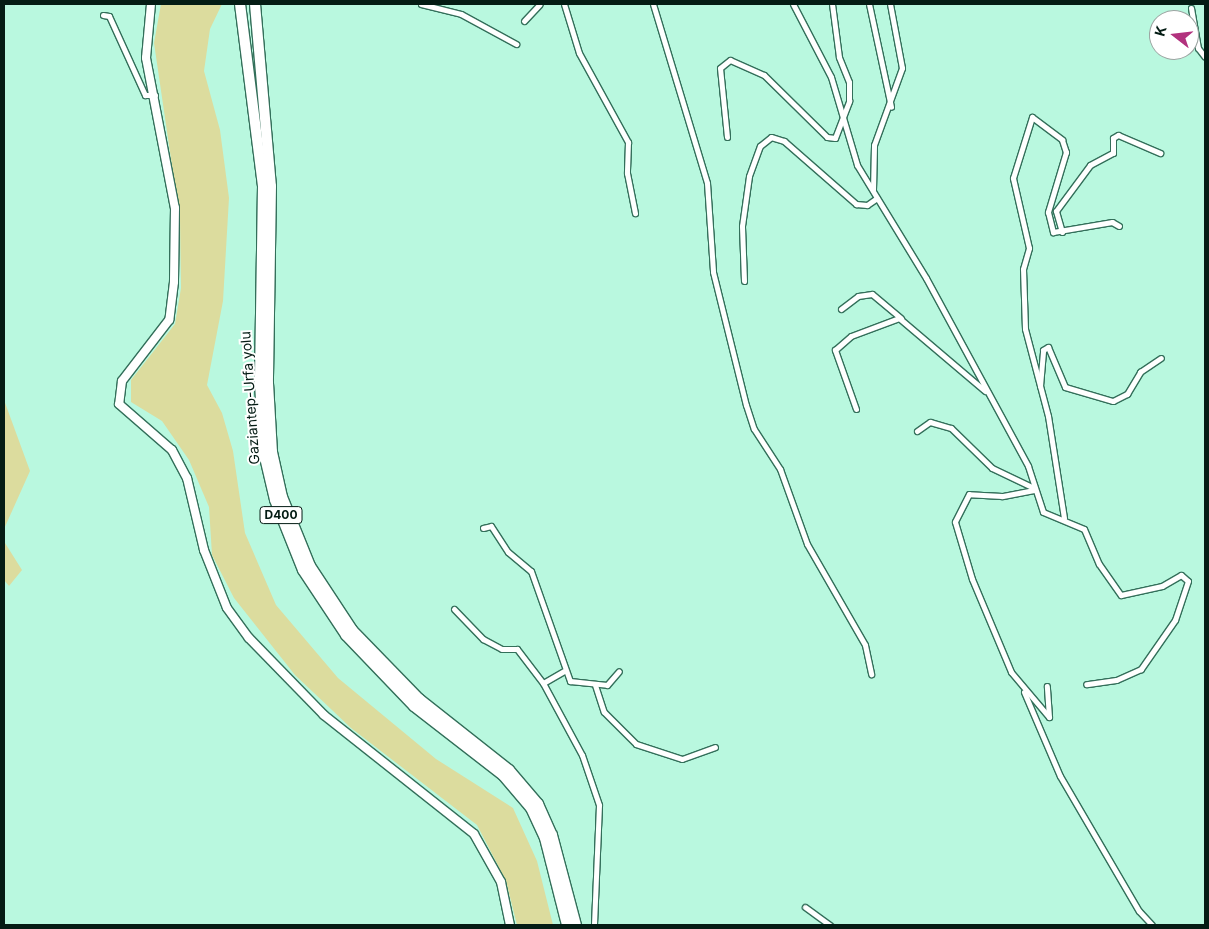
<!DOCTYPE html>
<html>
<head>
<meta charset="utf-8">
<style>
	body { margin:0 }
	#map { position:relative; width:1209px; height:929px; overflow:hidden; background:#b9f8df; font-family:Inter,sans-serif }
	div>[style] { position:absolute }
	.green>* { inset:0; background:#dcdc9e }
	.roads { filter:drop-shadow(1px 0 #336f5a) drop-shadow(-1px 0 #336f5a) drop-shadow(0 1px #336f5a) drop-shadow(0 -1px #336f5a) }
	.street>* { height:5px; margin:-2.5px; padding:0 2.5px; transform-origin:2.5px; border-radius:2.5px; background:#fff }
	.secondary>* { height:8px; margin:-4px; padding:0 4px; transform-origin:4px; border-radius:4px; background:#fff }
	.highway>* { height:10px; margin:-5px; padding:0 5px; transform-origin:5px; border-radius:5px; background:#fff }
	span { translate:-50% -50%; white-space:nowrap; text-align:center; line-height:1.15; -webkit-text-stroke:4px #fff; paint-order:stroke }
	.shield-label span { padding:1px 4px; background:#fff; border:1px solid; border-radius:4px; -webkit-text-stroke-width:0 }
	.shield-label { font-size:12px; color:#041c14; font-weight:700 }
	.street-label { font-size:14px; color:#041c14 }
	.frame { position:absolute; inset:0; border:5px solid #041c14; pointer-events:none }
	.north { position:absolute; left:1149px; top:10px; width:50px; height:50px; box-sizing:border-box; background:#fff; border:1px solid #9ba4a1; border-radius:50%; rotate:286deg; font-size:14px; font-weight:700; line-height:20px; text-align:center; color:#041c14 }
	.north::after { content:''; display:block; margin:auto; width:18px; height:22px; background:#b2327e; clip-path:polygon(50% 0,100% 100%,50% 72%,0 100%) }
</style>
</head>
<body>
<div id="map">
	<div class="green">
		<div style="clip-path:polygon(161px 4px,222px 4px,210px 29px,204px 71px,220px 130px,229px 198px,223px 301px,207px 385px,222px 413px,233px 451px,245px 533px,276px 605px,338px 678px,436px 759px,513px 808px,537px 861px,553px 925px,517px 925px,506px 881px,477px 825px,351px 728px,295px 675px,234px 598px,212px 555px,209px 507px,189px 460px,162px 421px,131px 402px,131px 380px,175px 324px,181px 288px,180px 220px,154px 43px)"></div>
		<div style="clip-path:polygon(4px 400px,30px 471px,4px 529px,5px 543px,22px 570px,9px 586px,4px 580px)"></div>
	</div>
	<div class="roads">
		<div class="street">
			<div style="left:421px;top:4px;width:41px;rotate:14deg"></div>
			<div style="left:461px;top:14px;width:63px;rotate:28.6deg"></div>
			<div style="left:564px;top:4px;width:51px;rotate:73deg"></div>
			<div style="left:579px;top:53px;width:102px;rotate:61.2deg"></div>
			<div style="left:628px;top:142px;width:31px;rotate:92deg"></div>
			<div style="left:627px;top:173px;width:41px;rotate:78.7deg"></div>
			<div style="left:653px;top:4px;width:187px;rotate:73.2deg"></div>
			<div style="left:707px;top:183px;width:89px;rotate:86.1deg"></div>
			<div style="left:713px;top:272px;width:137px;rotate:76.1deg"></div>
			<div style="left:746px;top:405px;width:25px;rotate:72deg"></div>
			<div style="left:754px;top:429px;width:48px;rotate:57deg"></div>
			<div style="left:780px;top:469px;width:80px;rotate:70.2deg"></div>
			<div style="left:807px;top:544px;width:116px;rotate:60.1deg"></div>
			<div style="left:865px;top:645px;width:30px;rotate:78deg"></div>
			<div style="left:793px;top:4px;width:82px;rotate:62.5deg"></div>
			<div style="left:831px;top:77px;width:92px;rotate:73.5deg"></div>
			<div style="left:857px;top:165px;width:132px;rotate:58.6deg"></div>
			<div style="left:926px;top:278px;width:214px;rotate:61.5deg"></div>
			<div style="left:1028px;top:466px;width:48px;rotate:71.9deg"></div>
			<div style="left:1043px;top:512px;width:44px;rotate:22.5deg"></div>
			<div style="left:1084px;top:529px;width:38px;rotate:67deg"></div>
			<div style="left:1099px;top:564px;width:38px;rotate:55deg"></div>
			<div style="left:1121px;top:595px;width:42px;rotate:-12.4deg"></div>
			<div style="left:1162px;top:586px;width:22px;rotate:-30deg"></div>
			<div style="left:1181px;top:575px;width:9px;rotate:41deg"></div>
			<div style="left:1188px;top:581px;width:41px;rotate:108.4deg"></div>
			<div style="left:1175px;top:620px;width:60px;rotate:124.8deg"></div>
			<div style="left:1141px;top:669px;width:27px;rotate:156deg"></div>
			<div style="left:1116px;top:680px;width:30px;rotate:172deg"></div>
			<div style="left:869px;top:4px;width:105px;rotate:77.9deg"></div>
			<div style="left:1191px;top:8px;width:41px;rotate:80.1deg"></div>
			<div style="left:1198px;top:48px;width:11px;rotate:52deg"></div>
			<div style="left:103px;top:15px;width:6px;rotate:9deg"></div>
			<div style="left:109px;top:16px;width:87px;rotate:65.5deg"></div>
			<div style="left:145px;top:95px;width:10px"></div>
			<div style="left:524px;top:21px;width:23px;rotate:-47deg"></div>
			<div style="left:727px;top:137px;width:69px;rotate:-95.8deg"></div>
			<div style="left:720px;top:68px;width:13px;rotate:-39deg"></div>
			<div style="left:730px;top:60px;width:37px;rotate:24deg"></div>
			<div style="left:764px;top:75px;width:88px;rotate:44.5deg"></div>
			<div style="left:827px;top:137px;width:8px;rotate:7deg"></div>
			<div style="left:835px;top:138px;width:40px;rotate:-69deg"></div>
			<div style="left:849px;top:101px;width:19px;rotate:-90deg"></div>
			<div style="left:849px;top:82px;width:27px;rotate:-112deg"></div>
			<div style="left:839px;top:57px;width:53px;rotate:-97.5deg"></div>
			<div style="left:873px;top:190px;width:45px;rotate:-88.7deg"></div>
			<div style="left:874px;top:145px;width:82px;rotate:-70deg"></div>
			<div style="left:902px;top:68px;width:65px;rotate:-100.6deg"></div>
			<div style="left:1062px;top:232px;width:22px;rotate:-106deg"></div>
			<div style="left:1056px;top:211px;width:57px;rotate:-53.5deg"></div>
			<div style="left:1090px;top:165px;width:26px;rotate:-28deg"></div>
			<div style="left:1113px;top:153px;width:15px;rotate:-90deg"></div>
			<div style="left:1113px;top:138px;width:6px;rotate:-31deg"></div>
			<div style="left:1118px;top:135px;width:46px;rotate:23.2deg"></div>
			<div style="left:744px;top:281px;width:55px;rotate:-92.1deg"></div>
			<div style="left:742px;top:226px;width:50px;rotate:-82deg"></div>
			<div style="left:749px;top:176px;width:32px;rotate:-70deg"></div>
			<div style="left:760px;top:146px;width:14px;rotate:-39deg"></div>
			<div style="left:771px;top:137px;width:14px;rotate:17deg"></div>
			<div style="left:784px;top:141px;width:96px;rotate:41.2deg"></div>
			<div style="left:856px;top:204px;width:11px;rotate:5deg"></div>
			<div style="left:867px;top:205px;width:12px;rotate:-35deg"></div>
			<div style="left:841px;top:309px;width:21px;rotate:-37deg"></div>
			<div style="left:858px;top:296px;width:14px;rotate:-8deg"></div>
			<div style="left:872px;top:294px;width:38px;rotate:40deg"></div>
			<div style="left:1040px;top:386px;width:36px;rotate:-85deg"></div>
			<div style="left:1043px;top:350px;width:6px;rotate:-31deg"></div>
			<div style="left:1048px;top:347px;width:43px;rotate:67deg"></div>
			<div style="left:1065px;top:387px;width:50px;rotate:16.3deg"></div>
			<div style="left:1113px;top:401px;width:16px;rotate:-27deg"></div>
			<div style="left:1127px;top:394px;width:26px;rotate:-59deg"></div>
			<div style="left:1140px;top:372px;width:25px;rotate:-34deg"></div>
			<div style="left:856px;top:409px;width:63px;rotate:-109.6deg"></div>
			<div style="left:835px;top:350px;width:21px;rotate:-41deg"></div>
			<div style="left:851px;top:336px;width:51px;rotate:-20.6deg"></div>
			<div style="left:899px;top:318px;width:113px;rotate:40.3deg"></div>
			<div style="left:917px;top:431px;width:16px;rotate:-35deg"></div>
			<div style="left:930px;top:422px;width:22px;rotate:16deg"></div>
			<div style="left:951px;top:428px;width:57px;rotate:44.3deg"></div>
			<div style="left:992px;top:468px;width:47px;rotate:25.5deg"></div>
			<div style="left:1034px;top:490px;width:33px;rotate:169deg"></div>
			<div style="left:1002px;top:496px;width:33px;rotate:-177deg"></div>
			<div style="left:969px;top:494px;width:31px;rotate:117deg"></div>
			<div style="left:955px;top:522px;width:59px;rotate:73.4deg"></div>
			<div style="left:972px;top:579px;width:101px;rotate:67.2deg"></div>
			<div style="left:1011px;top:672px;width:59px;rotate:49.8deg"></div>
			<div style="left:1049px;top:717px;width:31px;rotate:-94deg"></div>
			<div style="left:1064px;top:518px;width:103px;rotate:-98.9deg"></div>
			<div style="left:1048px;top:416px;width:90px;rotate:-104.8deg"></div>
			<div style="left:1025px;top:329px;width:60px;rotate:-91.9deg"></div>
			<div style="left:1023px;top:269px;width:22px;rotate:-74deg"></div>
			<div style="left:1029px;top:248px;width:72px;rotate:-102.9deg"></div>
			<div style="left:1013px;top:178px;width:64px;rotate:-72.7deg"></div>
			<div style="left:1032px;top:117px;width:38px;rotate:37deg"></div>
			<div style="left:1062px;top:140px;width:13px;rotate:72deg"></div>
			<div style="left:1066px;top:152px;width:63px;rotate:106.7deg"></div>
			<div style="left:1048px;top:212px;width:21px;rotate:76deg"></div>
			<div style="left:1053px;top:232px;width:60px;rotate:-9.6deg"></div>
			<div style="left:1112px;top:222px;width:8px;rotate:30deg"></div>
			<div style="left:483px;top:528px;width:8px;rotate:-14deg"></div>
			<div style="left:491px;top:526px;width:31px;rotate:57deg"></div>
			<div style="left:508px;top:552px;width:30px;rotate:40deg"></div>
			<div style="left:531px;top:571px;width:117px;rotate:70.5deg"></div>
			<div style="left:570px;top:681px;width:37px;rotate:6deg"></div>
			<div style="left:607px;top:685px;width:18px;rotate:-49deg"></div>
			<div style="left:454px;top:609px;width:42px;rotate:46deg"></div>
			<div style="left:483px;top:639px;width:21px;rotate:28deg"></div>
			<div style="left:502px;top:649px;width:15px"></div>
			<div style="left:517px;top:649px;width:43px;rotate:52.6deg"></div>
			<div style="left:564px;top:671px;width:24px;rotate:150deg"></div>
			<div style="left:543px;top:683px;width:82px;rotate:61.6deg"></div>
			<div style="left:582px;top:755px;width:53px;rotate:71.2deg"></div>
			<div style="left:599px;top:805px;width:120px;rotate:92.4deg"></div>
			<div style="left:595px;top:685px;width:28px;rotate:72deg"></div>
			<div style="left:604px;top:712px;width:45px;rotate:45deg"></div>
			<div style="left:636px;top:744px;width:48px;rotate:18.1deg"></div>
			<div style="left:682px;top:759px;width:35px;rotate:-20deg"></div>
			<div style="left:1024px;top:692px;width:91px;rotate:66.8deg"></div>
			<div style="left:1060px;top:776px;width:156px;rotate:59.7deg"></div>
			<div style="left:1139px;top:911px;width:19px;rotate:47deg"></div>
			<div style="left:805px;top:907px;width:31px;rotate:36deg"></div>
		</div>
		<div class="secondary">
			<div style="left:151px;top:4px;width:54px;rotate:95.3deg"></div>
			<div style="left:146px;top:58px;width:153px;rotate:79.1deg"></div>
			<div style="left:175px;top:208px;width:74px;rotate:90.8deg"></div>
			<div style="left:174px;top:282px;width:38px;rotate:97deg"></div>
			<div style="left:169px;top:320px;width:77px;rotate:127.6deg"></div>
			<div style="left:122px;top:381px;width:23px;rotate:97deg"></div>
			<div style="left:119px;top:404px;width:70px;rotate:41deg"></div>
			<div style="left:172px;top:450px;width:32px;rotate:62deg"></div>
			<div style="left:187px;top:478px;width:74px;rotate:76.7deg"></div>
			<div style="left:204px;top:550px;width:62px;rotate:68.4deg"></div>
			<div style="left:227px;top:608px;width:37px;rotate:54deg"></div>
			<div style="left:249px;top:638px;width:107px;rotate:45.8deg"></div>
			<div style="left:324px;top:715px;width:191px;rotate:38.4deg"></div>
			<div style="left:474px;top:834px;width:55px;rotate:60.6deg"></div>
			<div style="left:501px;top:882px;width:44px;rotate:78.2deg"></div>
		</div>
		<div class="highway">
			<div style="left:240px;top:4px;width:183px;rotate:82.8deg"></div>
			<div style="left:263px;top:186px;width:197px;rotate:90.9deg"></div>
			<div style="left:260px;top:383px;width:70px;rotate:86.7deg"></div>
			<div style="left:264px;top:453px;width:48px;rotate:76.8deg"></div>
			<div style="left:275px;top:500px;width:75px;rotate:68.2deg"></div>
			<div style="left:303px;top:570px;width:78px;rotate:56.5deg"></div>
			<div style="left:346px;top:635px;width:98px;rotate:46.2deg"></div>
			<div style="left:414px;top:706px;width:113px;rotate:37.8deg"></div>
			<div style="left:503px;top:775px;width:43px;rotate:49.7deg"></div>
			<div style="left:531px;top:808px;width:33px;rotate:65deg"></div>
			<div style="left:545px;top:838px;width:90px;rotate:75.8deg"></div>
			<div style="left:255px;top:4px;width:183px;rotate:85deg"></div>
			<div style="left:271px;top:186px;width:197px;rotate:90.9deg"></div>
			<div style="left:268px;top:383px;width:69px;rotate:86.7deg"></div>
			<div style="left:272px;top:452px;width:46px;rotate:77.5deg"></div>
			<div style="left:282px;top:497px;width:74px;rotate:67.9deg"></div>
			<div style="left:310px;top:566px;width:77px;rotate:56.7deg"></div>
			<div style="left:352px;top:630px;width:96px;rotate:45.8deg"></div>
			<div style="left:419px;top:699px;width:115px;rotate:38.3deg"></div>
			<div style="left:509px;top:770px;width:45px;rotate:49.5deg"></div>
			<div style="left:538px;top:804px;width:34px;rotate:66deg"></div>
			<div style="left:552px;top:835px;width:93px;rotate:75.1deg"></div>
		</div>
	</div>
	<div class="shield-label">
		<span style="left:281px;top:515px">D400</span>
	</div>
	<div class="street-label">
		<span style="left:250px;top:398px;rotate:-94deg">Gaziantep-Urfa yolu</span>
	</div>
	<div class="frame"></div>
	<div class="north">K</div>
</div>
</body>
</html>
